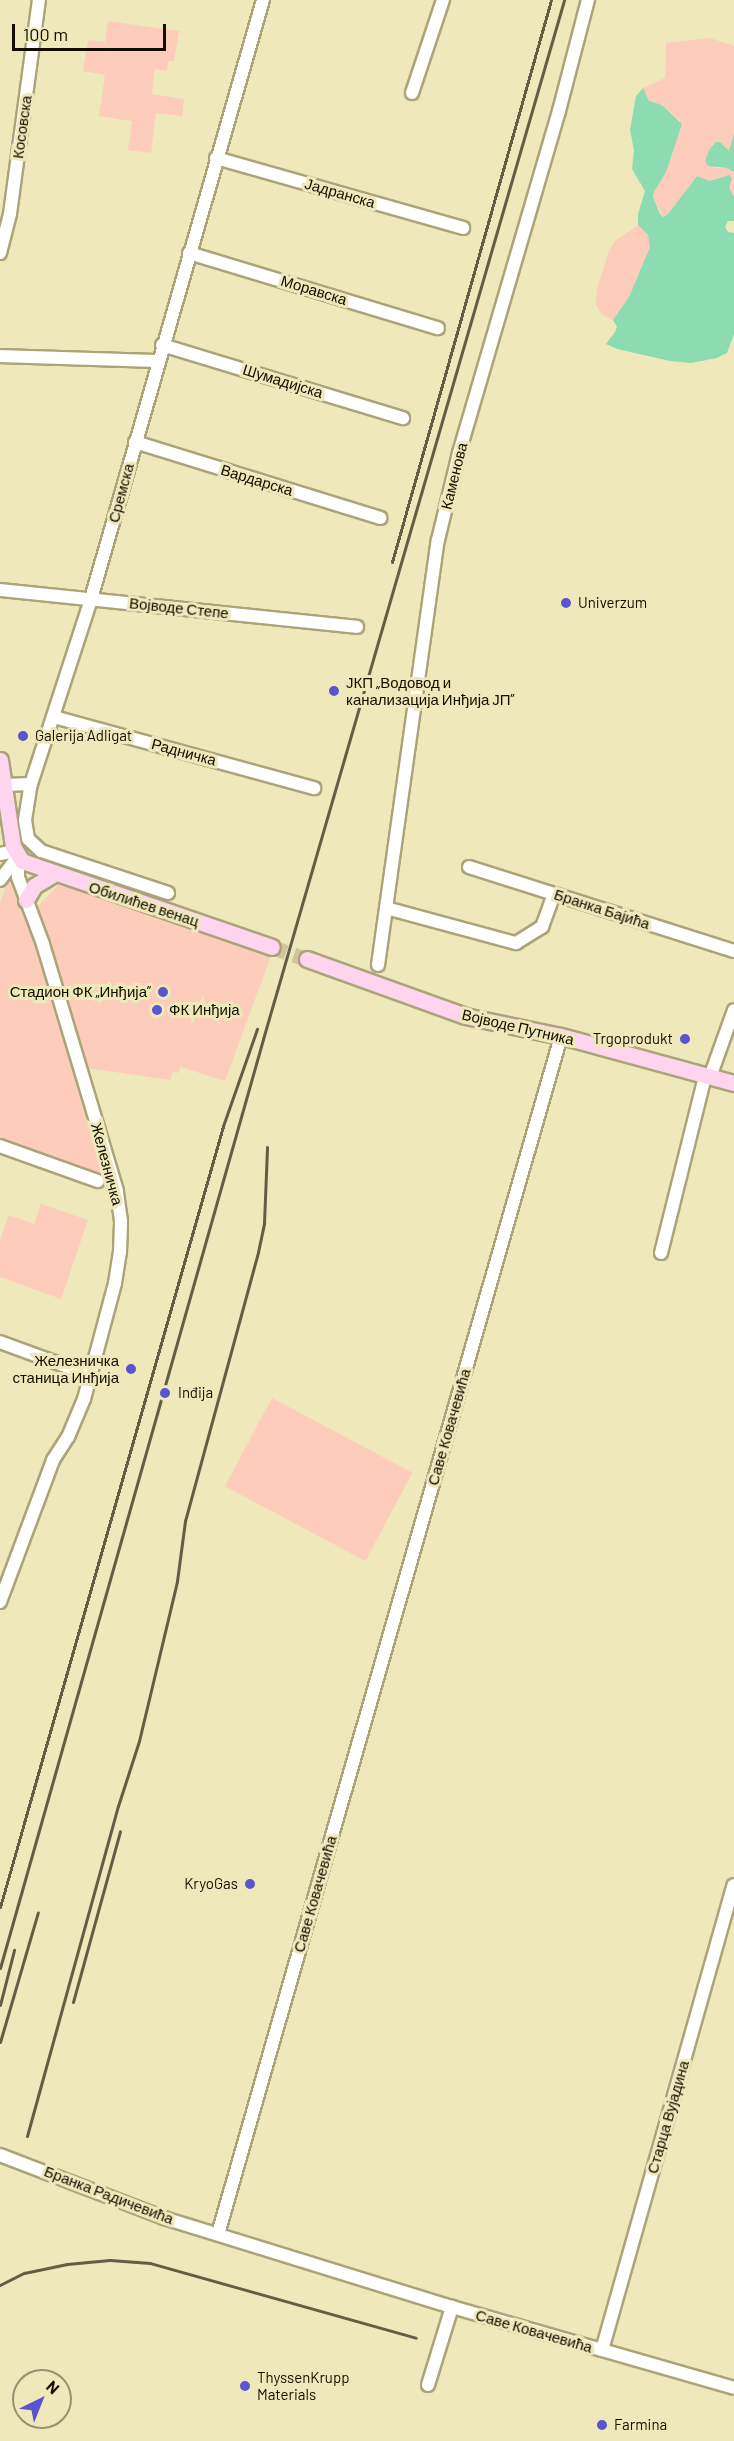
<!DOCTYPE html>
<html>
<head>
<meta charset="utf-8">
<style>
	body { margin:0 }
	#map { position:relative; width:734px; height:2441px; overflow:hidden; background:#efe8ba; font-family:Barlow,sans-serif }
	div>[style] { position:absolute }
	.green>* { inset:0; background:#fdccba; transform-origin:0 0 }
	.water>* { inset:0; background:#8cdbb1 }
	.major-tunnel>* { height:15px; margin-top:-7.5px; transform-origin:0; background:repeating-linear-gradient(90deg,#cec79e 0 15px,transparent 0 23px) }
	.roads { filter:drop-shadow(2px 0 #aaa478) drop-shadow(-2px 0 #aaa478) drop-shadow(0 2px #aaa478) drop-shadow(0 -2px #aaa478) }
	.minor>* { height:12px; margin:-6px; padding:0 6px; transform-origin:6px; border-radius:6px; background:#fff }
	.major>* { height:15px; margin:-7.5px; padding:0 7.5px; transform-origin:7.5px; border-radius:7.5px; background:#fed4ef }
	.rail>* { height:3px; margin:-1.5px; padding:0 1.5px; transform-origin:1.5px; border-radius:1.5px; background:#625e45 }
	.dots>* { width:16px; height:16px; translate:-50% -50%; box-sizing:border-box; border:3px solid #efe8ba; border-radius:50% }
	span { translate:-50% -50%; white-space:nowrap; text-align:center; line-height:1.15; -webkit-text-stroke:6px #efe8ba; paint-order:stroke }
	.street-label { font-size:15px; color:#110e01 }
	.poi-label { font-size:15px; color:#110e01 }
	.left { translate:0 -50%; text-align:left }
	.right { translate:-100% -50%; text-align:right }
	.north { position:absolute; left:12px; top:2369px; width:60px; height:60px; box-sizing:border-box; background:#efe8ba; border:2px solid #969170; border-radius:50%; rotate:43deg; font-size:16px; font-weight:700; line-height:24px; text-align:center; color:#110e01 }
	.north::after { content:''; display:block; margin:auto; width:21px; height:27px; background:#5b55cd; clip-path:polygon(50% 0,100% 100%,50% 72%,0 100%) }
	.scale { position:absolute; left:12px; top:24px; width:154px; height:27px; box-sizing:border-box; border:3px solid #110e01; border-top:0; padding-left:8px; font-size:18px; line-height:21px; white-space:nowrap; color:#110e01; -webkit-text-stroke:4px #efe8ba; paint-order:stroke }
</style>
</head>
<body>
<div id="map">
	<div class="green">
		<div style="clip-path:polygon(108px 21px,179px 31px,174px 61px,168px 61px,167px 71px,155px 69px,152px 94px,184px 99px,182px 116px,156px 113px,151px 153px,128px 150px,132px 121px,99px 116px,105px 75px,83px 71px,88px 40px,105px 42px)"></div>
		<div style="clip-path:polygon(710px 38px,734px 46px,734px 134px,729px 153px,720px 142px,709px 150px,705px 161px,715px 168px,727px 168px,734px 172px,734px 197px,720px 177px,710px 181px,697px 176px,668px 214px,663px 217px,653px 197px,654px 192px,671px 155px,680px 120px,662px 105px,649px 101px,643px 88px,665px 78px,666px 43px)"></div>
		<div style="clip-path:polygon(638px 225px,648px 235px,650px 247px,629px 297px,613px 320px,601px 314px,596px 304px,597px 288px,609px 251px,615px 241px)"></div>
		<div style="clip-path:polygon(13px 869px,104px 1178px,0 1137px,0 902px)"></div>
		<div style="clip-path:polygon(63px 881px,272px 953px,225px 1081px,181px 1067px,178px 1073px,173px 1072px,170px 1080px,80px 1067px,34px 910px)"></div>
		<div style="clip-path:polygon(41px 1204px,88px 1220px,61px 1299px,0 1277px,0 1240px,9px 1215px,34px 1224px)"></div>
		<div style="left:272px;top:1398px;width:159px;height:100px;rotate:28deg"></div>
	</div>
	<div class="water">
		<div style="clip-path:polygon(643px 88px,649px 101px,662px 105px,682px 124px,666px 172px,654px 192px,653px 197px,660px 214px,663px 217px,668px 214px,697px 176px,710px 181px,729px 175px,732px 178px,729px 188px,734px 197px,734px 221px,728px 221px,725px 227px,728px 232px,734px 233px,734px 334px,727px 353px,717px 358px,691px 363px,670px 361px,617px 349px,606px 344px,615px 332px,617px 327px,613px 320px,629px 297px,650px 247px,648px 235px,638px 225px,638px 214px,645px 191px,632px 169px,634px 150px,630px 130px,636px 96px)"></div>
		<div style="clip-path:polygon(734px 134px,734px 172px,727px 168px,708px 166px,705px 161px,709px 150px,716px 142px,720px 142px,729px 151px)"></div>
	</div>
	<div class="major-tunnel">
		<div style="left:272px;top:947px;width:37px;rotate:19deg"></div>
	</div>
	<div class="roads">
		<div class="minor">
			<div style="left:412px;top:93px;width:98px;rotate:-71.6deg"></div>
			<div style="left:216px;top:158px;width:257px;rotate:15.8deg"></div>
			<div style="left:0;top:253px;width:40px;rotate:-75.6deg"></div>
			<div style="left:10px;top:214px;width:216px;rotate:-82.3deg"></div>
			<div style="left:189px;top:253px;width:260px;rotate:16.8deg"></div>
			<div style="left:162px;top:345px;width:252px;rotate:16.9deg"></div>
			<div style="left:0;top:356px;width:158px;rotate:1.8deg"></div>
			<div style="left:135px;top:442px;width:257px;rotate:17.2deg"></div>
			<div style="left:0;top:590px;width:359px;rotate:5.9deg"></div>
			<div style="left:54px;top:717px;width:270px;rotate:15.3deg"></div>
			<div style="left:3px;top:785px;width:28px;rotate:-2deg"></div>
			<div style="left:0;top:854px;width:15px;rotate:-11deg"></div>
			<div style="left:469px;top:867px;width:278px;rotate:17.6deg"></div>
			<div style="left:0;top:880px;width:30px;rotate:-53deg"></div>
			<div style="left:168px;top:893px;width:134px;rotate:-161.7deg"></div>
			<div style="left:41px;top:851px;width:18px;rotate:-137deg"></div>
			<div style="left:28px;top:839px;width:19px;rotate:-99deg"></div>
			<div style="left:25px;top:820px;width:36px;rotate:-81deg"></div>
			<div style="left:31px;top:784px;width:194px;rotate:-72deg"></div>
			<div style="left:91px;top:599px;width:623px;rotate:-73.98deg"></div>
			<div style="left:386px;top:908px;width:135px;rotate:15.1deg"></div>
			<div style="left:516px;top:943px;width:31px;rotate:-32deg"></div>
			<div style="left:542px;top:927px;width:35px;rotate:-70deg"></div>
			<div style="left:378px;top:965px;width:429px;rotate:-82deg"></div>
			<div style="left:438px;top:540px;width:89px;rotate:-76.4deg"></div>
			<div style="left:459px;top:453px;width:356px;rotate:-73.7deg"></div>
			<div style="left:559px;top:111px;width:115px;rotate:-75.4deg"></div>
			<div style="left:710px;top:1077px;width:71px;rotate:-70.3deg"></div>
			<div style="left:0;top:1146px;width:104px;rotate:19.7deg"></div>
			<div style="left:661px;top:1253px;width:182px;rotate:-76deg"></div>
			<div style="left:0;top:1342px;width:96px;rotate:20.1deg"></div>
			<div style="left:0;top:1602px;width:152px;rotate:-69.5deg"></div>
			<div style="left:53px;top:1460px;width:27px;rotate:-57deg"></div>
			<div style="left:68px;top:1437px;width:41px;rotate:-67.2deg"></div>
			<div style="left:84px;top:1399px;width:120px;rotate:-75deg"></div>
			<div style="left:115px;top:1283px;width:31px;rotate:-81deg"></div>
			<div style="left:120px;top:1252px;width:31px;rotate:-88deg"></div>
			<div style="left:121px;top:1221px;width:30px;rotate:-98deg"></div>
			<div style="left:117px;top:1191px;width:258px;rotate:-106.7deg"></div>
			<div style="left:43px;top:944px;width:72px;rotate:-110.5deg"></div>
			<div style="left:18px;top:877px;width:8px;rotate:-90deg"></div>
			<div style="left:18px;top:869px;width:9px;rotate:-63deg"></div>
			<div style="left:0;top:2155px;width:176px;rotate:21deg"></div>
			<div style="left:164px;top:2218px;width:301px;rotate:17.2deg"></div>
			<div style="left:452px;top:2307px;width:293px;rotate:16deg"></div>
			<div style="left:218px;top:2234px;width:1246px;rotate:-74.02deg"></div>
			<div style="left:602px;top:2350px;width:483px;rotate:-74.2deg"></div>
			<div style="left:428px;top:2385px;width:82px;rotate:-72.9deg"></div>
		</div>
		<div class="major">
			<div style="left:0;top:760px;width:87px;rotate:81.4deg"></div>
			<div style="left:13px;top:846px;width:17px;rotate:59deg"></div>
			<div style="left:22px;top:861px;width:264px;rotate:19deg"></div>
			<div style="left:26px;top:900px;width:16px;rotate:-60deg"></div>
			<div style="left:34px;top:886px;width:23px;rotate:-31deg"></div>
			<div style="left:307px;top:959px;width:168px;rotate:19.8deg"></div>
			<div style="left:465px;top:1016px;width:98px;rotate:11.8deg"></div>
			<div style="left:561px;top:1036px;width:179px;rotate:15.2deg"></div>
		</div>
	</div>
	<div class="rail">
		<div style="left:392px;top:562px;width:584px;rotate:-74.2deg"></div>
		<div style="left:0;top:1907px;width:812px;rotate:-74.06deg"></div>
		<div style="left:223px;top:1126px;width:103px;rotate:-70.7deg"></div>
		<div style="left:0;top:1968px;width:966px;rotate:-74.19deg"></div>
		<div style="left:263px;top:1039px;width:1082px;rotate:-73.84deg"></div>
		<div style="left:73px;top:2002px;width:177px;rotate:-74.6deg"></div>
		<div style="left:0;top:2005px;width:57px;rotate:-75.7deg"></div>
		<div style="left:0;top:2042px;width:135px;rotate:-73.7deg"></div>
		<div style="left:27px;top:2136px;width:342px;rotate:-74.6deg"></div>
		<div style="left:118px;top:1806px;width:68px;rotate:-72.1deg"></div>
		<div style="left:139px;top:1741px;width:164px;rotate:-76.6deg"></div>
		<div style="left:177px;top:1581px;width:61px;rotate:-82.4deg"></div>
		<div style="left:185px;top:1521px;width:279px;rotate:-74.8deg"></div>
		<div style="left:258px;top:1252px;width:30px;rotate:-78deg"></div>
		<div style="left:264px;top:1223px;width:76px;rotate:-87.7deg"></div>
		<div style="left:0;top:2285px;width:27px;rotate:-27deg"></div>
		<div style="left:24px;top:2273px;width:44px;rotate:-11.8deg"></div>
		<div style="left:67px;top:2264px;width:43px;rotate:-5.3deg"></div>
		<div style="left:110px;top:2260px;width:40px;rotate:4.3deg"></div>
		<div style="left:150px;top:2263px;width:276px;rotate:15.7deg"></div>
	</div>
	<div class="dots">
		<div style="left:566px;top:603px;background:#5b55cd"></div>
		<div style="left:334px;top:691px;background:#5b55cd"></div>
		<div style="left:23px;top:736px;background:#5b55cd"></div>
		<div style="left:163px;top:992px;background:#5b55cd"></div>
		<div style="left:157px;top:1010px;background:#5b55cd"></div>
		<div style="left:685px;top:1039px;background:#5b55cd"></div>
		<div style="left:131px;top:1369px;background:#5b55cd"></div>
		<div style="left:165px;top:1393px;background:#5b55cd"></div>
		<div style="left:250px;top:1884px;background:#5b55cd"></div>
		<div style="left:245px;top:2386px;background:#5b55cd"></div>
		<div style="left:602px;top:2425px;background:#5b55cd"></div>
	</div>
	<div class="street-label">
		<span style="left:22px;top:127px;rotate:-82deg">Косовска</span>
		<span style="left:340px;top:193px;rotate:16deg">Јадранска</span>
		<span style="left:314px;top:290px;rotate:17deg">Моравска</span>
		<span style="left:283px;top:381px;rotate:17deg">Шумадијска</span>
		<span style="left:454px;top:476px;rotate:-76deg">Каменова</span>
		<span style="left:257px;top:480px;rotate:17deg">Вардарска</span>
		<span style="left:121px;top:493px;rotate:-75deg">Сремска</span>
		<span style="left:179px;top:608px;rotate:6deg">Војводе Степе</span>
		<span style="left:184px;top:752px;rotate:15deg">Радничка</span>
		<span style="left:144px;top:904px;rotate:18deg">Обилићев венац</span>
		<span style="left:602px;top:909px;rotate:18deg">Бранка Бајића</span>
		<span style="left:518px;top:1027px;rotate:13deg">Војводе Путника</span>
		<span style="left:107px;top:1164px;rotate:75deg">Железничка</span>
		<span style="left:449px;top:1427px;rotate:-74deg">Саве Ковачевића</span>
		<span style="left:315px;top:1894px;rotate:-74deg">Саве Ковачевића</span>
		<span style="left:668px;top:2117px;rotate:-74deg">Старца Вујадина</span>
		<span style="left:109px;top:2195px;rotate:21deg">Бранка Радичевића</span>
		<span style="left:534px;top:2331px;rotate:16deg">Саве Ковачевића</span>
	</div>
	<div class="poi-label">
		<span class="left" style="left:578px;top:603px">Univerzum</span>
		<span class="left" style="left:346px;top:691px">ЈКП „Водовод и<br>канализација Инђија ЈП”</span>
		<span class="left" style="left:35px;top:736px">Galerija Adligat</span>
		<span class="right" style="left:151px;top:992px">Стадион ФК „Инђија”</span>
		<span class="left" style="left:169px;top:1010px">ФК Инђија</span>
		<span class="right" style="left:673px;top:1039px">Trgoprodukt</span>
		<span class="right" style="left:119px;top:1369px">Железничка<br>станица Инђија</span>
		<span class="left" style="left:178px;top:1393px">Inđija</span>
		<span class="right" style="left:238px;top:1884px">KryoGas</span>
		<span class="left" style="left:257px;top:2386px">ThyssenKrupp<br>Materials</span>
		<span class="left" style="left:614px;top:2425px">Farmina</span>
	</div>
	<div class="north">N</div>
	<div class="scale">100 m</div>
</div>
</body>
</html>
